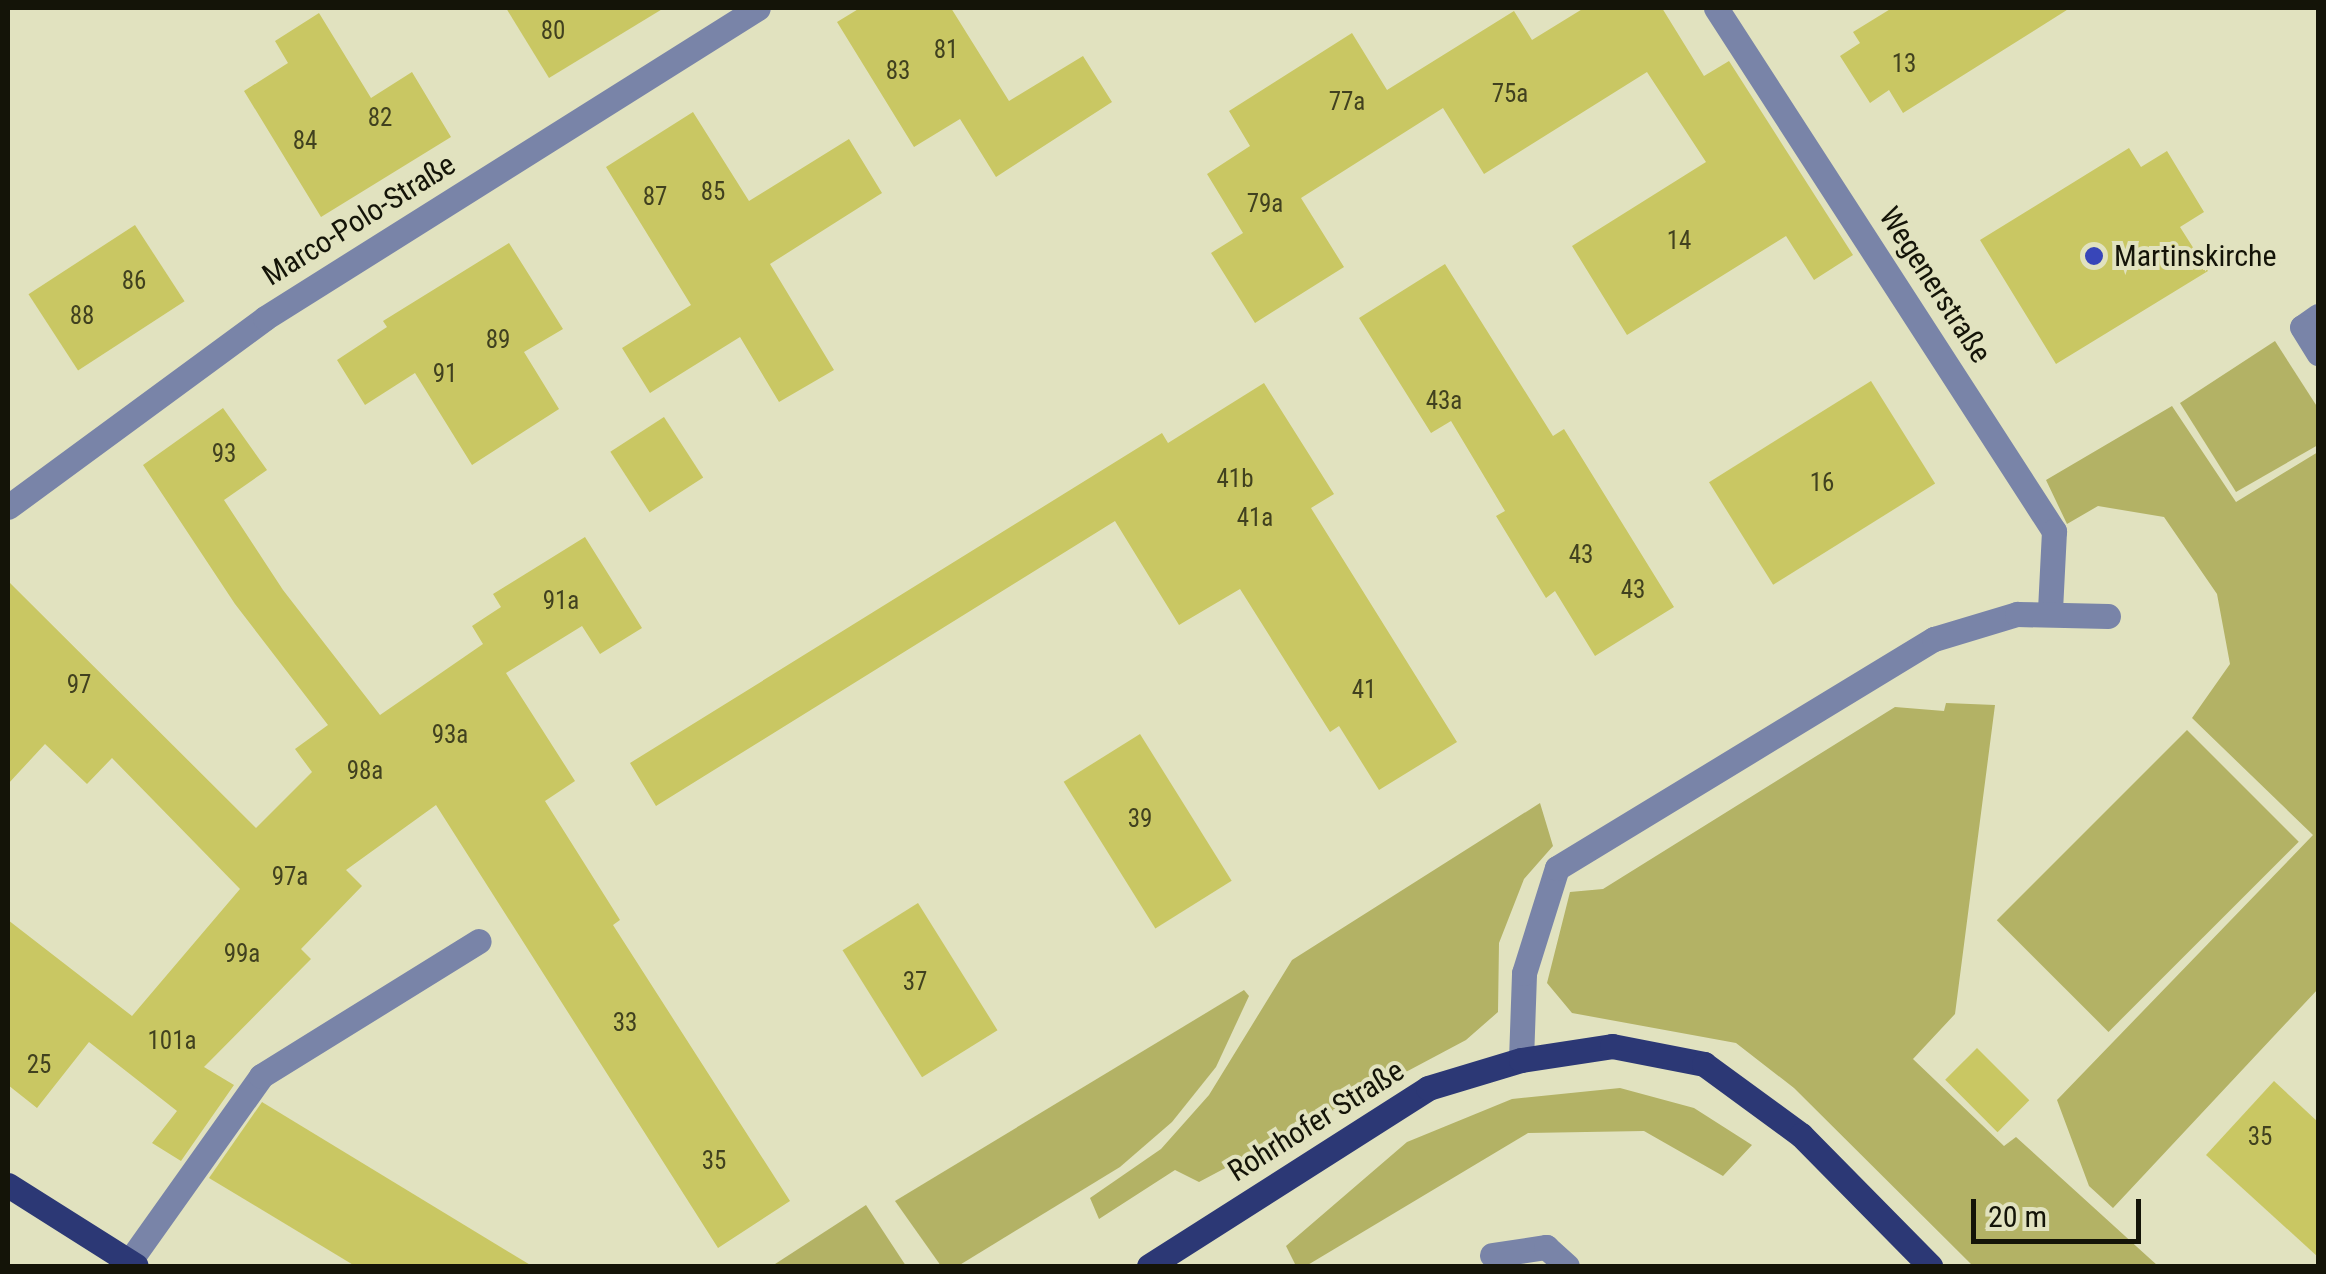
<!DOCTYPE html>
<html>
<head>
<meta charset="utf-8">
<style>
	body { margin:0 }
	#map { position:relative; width:2326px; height:1274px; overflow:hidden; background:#e1e2bf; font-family:"Roboto Condensed",sans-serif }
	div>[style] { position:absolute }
	.green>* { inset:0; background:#b3b265; transform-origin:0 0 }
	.building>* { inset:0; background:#c9c763; transform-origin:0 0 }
	.minor>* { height:25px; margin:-12.5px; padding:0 12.5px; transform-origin:12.5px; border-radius:12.5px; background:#7984a8 }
	.major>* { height:25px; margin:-12.5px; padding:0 12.5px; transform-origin:12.5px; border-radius:12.5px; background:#2c3875 }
	.dots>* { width:28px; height:28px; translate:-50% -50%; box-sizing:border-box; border:5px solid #e1e2bf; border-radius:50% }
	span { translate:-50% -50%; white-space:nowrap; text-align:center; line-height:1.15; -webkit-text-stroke:8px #e1e2bf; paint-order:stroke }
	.number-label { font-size:25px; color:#41411f }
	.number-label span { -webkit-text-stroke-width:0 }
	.street-label { font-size:30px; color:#141408 }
	.poi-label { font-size:30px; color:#141408 }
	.left { translate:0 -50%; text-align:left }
	.frame { position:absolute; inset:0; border:10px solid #141408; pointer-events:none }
	.scale { position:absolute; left:1971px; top:1199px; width:170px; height:45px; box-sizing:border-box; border:5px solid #141408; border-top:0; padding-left:12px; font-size:30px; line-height:35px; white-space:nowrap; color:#141408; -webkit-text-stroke:8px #e1e2bf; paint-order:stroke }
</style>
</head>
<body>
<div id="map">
	<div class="green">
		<div style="clip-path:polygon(2275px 341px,2318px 408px,2318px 445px,2236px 492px,2180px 403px)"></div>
		<div style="clip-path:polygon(2172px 406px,2236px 502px,2318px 452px,2318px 989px,2113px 1208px,2089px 1186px,2057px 1100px,2313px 835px,2192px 718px,2230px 664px,2217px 594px,2164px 517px,2098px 506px,2067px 524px,2046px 480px)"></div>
		<div style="clip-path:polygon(1946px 703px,1995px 705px,1955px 1014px,1913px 1059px,2004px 1146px,2016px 1137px,2158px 1266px,1973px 1266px,1794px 1088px,1736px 1043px,1572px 1013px,1547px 983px,1570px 892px,1603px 889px,1895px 707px,1944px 711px)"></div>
		<div style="left:2187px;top:730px;width:158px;height:269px;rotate:45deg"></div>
		<div style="clip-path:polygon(1540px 803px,1553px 846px,1524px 879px,1499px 943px,1498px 1012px,1466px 1040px,1199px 1182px,1175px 1170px,1099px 1219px,1090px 1198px,1161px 1149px,1209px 1095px,1292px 960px)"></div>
		<div style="clip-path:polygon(1244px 990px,1249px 996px,1216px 1067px,1172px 1122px,1120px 1167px,958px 1266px,941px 1266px,895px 1201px)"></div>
		<div style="clip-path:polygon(1620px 1088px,1694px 1108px,1752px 1145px,1723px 1176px,1644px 1131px,1528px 1133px,1306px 1266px,1296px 1266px,1286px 1246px,1407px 1142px,1512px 1099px)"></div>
		<div style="clip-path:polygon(866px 1205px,906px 1266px,772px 1266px)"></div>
	</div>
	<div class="building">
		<div style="clip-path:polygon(506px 8px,664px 8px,549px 78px)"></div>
		<div style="clip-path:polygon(860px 8px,951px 8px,1009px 101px,1083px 56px,1112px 102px,996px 177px,960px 119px,914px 147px,837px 22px)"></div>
		<div style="clip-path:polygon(1584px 8px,1662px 8px,1704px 76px,1729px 61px,1853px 255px,1814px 280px,1786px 236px,1627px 335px,1572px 246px,1706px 162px,1647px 72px,1484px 174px,1443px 108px,1301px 198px,1344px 267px,1255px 323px,1211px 253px,1243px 233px,1207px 174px,1250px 146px,1229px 111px,1352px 33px,1387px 90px,1514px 11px,1532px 40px)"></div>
		<div style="clip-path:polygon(1892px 8px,2070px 8px,1903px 113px,1889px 90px,1870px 103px,1840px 56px,1860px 43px,1853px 32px)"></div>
		<div style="clip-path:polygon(319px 13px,371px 98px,412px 72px,451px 137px,321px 217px,244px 91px,288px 63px,275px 41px)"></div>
		<div style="clip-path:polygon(693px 112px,749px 201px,849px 139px,882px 193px,770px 264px,834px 370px,779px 402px,740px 337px,650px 393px,622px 348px,691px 305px,606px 167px)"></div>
		<div style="clip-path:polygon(2129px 148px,2141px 167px,2167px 151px,2204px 212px,2180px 227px,2208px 271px,2056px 364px,1980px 240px)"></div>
		<div style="left:135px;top:225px;width:91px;height:127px;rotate:57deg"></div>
		<div style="clip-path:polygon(509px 243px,563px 329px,524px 352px,559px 409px,472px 465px,415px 373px,365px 405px,337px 360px,387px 327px,383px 321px)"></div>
		<div style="clip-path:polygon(1445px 264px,1553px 436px,1564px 429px,1674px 607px,1595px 656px,1555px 591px,1546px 598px,1496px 516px,1505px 511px,1451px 421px,1431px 433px,1359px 318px)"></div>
		<div style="left:1871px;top:381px;width:121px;height:191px;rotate:58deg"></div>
		<div style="clip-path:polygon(1264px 383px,1334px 494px,1311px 508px,1457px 742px,1379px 790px,1339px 726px,1330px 732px,1240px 589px,1179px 625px,1115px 521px,656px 806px,630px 763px,1162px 433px,1168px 443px)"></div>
		<div style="clip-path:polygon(223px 408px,267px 470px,224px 500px,283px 590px,380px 715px,483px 644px,472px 626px,501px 607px,493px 594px,585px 537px,642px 628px,600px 654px,582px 626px,506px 673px,575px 781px,545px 801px,620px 920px,613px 925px,790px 1201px,718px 1248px,436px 805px,346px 870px,362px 886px,301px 949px,311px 959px,204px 1067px,234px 1085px,181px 1161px,152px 1143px,177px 1111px,89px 1042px,37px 1108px,8px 1085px,8px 920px,132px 1016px,240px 889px,112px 758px,87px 784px,45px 744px,8px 784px,8px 581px,256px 828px,312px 772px,295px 749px,328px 725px,235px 604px,143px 465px)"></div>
		<div style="left:664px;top:417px;width:72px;height:64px;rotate:57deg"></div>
		<div style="left:1140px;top:734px;width:173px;height:90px;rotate:58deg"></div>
		<div style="left:918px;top:903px;width:150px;height:89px;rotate:58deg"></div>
		<div style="left:1977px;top:1048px;width:74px;height:45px;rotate:45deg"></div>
		<div style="clip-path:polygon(2274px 1081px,2318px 1122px,2318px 1257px,2206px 1155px)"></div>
		<div style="clip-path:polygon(262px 1102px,532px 1266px,355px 1266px,209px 1178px)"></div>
	</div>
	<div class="minor">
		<div style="left:1716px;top:8px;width:623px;rotate:57.13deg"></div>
		<div style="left:2054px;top:531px;width:80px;rotate:92.9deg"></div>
		<div style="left:2318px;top:316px;width:19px;rotate:145deg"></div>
		<div style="left:2302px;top:327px;width:31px;rotate:58deg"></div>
		<div style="left:8px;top:507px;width:319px;rotate:-36.3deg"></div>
		<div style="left:265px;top:318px;width:582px;rotate:-32.16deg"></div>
		<div style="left:1521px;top:1060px;width:87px;rotate:-88deg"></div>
		<div style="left:1524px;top:973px;width:110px;rotate:-72.6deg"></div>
		<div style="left:1557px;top:868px;width:441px;rotate:-31.3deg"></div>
		<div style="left:1934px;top:639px;width:87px;rotate:-16.8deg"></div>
		<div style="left:2017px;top:614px;width:91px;rotate:1.3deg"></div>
		<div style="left:1492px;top:1255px;width:55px;rotate:-8.4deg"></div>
		<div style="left:1546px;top:1247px;width:28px;rotate:42deg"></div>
		<div style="left:129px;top:1262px;width:228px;rotate:-54.6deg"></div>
		<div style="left:261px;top:1076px;width:256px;rotate:-31.8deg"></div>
	</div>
	<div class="major">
		<div style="left:8px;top:1185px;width:151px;rotate:32.3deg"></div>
		<div style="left:1149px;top:1266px;width:331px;rotate:-32.5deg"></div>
		<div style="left:1428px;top:1088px;width:97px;rotate:-16.8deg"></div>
		<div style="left:1521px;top:1060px;width:92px;rotate:-8.7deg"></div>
		<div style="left:1612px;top:1046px;width:94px;rotate:11.1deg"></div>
		<div style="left:1704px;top:1064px;width:120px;rotate:36.2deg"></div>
		<div style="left:1801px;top:1135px;width:184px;rotate:45.4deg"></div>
	</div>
	<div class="dots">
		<div style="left:2094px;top:256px;background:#3846b9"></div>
	</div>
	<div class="number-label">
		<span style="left:553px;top:31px">80</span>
		<span style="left:946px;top:50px">81</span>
		<span style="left:1904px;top:64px">13</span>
		<span style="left:898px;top:71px">83</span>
		<span style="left:1510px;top:94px">75a</span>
		<span style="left:1347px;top:102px">77a</span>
		<span style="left:380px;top:118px">82</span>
		<span style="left:305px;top:141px">84</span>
		<span style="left:713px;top:192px">85</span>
		<span style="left:655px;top:197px">87</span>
		<span style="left:1265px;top:204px">79a</span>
		<span style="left:1679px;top:241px">14</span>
		<span style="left:134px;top:281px">86</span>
		<span style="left:82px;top:316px">88</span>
		<span style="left:498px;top:340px">89</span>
		<span style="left:445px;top:374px">91</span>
		<span style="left:1444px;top:401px">43a</span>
		<span style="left:224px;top:454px">93</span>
		<span style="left:1235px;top:479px">41b</span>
		<span style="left:1822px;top:483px">16</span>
		<span style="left:1255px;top:518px">41a</span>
		<span style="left:1581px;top:555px">43</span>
		<span style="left:1633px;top:590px">43</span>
		<span style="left:561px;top:601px">91a</span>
		<span style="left:79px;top:685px">97</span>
		<span style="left:1364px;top:690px">41</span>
		<span style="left:450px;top:735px">93a</span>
		<span style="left:365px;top:771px">98a</span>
		<span style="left:1140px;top:819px">39</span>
		<span style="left:290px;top:877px">97a</span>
		<span style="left:242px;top:954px">99a</span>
		<span style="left:915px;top:982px">37</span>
		<span style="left:625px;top:1023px">33</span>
		<span style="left:172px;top:1041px">101a</span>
		<span style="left:39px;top:1065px">25</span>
		<span style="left:2260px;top:1137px">35</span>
		<span style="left:714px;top:1161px">35</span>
	</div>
	<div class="street-label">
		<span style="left:359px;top:220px;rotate:-32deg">Marco-Polo-Straße</span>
		<span style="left:1935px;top:285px;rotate:57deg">Wegenerstraße</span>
		<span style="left:1316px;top:1121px;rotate:-32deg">Rohrhofer Straße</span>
	</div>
	<div class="poi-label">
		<span class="left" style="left:2114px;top:256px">Martinskirche</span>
	</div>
	<div class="frame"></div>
	<div class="scale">20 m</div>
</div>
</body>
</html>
